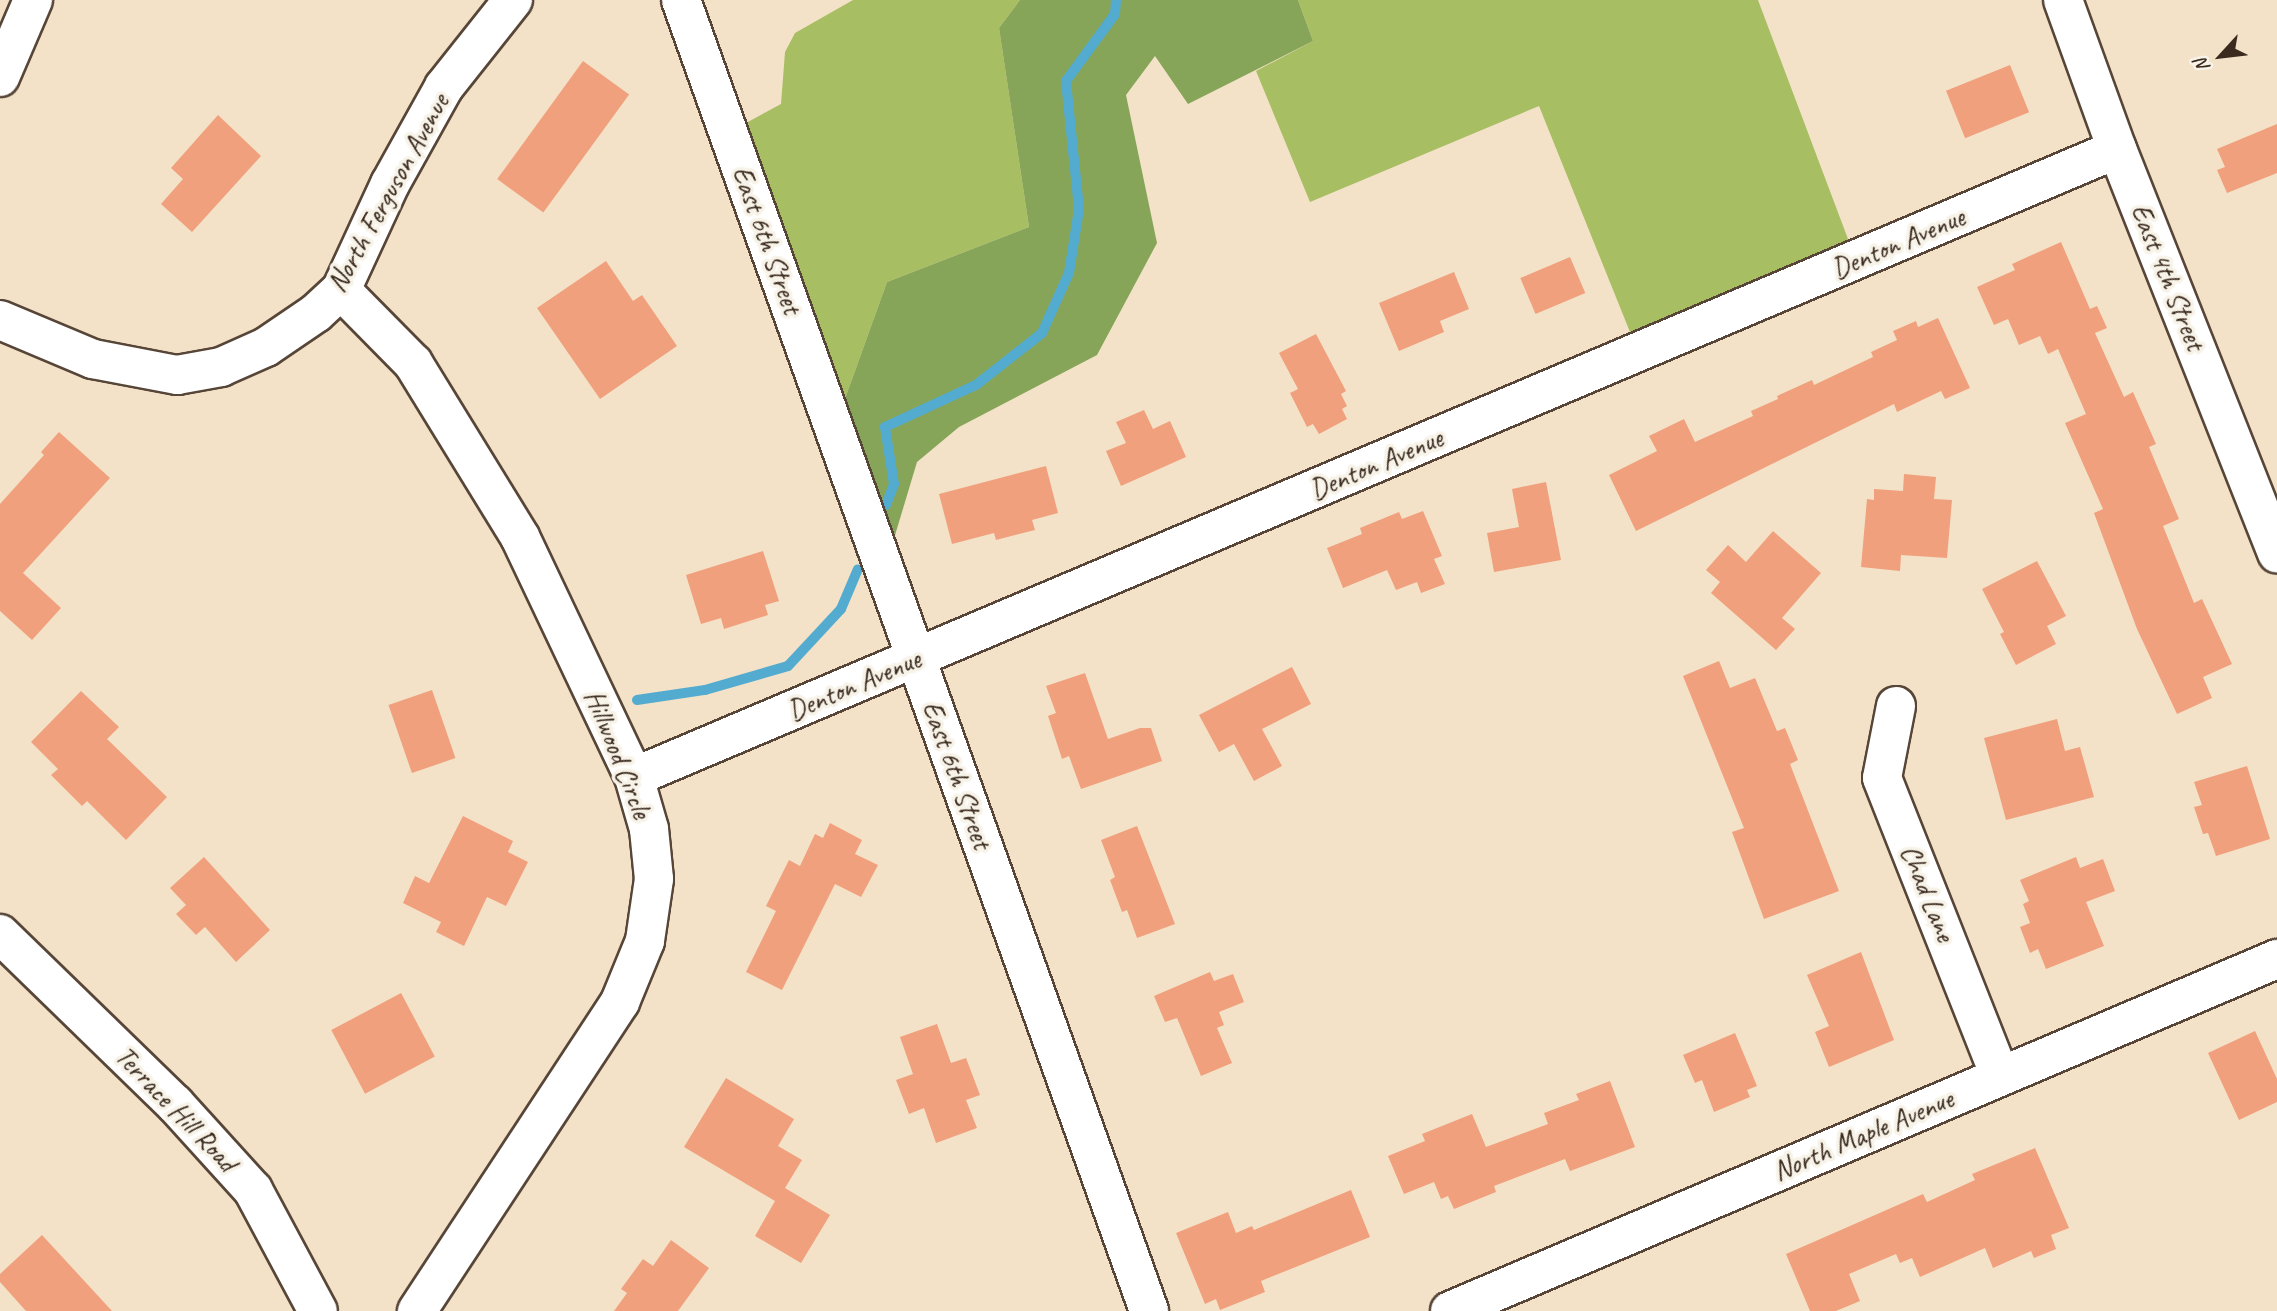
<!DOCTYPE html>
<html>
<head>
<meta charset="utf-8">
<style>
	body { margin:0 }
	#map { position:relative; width:2277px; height:1311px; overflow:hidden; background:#f3e2c8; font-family:Caveat,sans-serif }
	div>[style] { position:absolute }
	.green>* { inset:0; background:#a8be62 }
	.forest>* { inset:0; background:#86a558 }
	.stream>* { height:10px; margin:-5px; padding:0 5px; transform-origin:5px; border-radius:5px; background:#54abd0 }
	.building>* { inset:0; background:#f0a07c; transform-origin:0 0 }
	.roads { filter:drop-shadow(2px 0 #574638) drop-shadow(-2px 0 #574638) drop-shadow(0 2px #574638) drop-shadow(0 -2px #574638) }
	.minor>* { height:38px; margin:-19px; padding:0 19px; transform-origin:19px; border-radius:19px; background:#fff }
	span { translate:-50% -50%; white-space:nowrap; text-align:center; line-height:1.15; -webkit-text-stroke:7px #f7f3e8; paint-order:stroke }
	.street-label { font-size:28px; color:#3b2a1e }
	.north { position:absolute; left:2186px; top:21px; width:70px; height:70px; -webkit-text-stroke:5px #f7f3e8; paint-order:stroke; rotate:243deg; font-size:19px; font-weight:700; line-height:28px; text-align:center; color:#3b2a1e }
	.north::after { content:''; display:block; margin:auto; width:24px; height:32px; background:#3b2a1e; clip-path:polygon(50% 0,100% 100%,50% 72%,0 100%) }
</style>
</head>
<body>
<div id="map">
	<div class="green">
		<div style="clip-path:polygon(853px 0,1020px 0,999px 28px,1029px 227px,887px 282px,842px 407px,746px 123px,781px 104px,785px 52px,795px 33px)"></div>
		<div style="clip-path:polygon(1298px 0,1758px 0,1851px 247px,1630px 332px,1539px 106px,1310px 202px,1256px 71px,1313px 41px)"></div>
	</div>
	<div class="forest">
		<div style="clip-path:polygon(1020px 0,1298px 0,1313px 41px,1188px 104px,1155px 56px,1126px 95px,1157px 243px,1097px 355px,959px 427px,917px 462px,893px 542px,842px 407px,887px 282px,1029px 227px,999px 28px)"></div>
	</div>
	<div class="stream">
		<div style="left:886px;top:505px;width:22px;rotate:-69deg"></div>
		<div style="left:894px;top:484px;width:58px;rotate:-99deg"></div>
		<div style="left:885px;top:427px;width:100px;rotate:-24.8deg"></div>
		<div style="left:976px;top:385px;width:84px;rotate:-38.2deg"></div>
		<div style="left:1042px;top:333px;width:66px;rotate:-65.8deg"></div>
		<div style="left:1069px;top:273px;width:65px;rotate:-81.1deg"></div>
		<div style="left:1079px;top:209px;width:129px;rotate:-95.8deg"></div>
		<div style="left:1066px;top:81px;width:83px;rotate:-53.8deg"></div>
		<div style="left:1115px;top:14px;width:14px;rotate:-86deg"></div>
		<div style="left:637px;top:700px;width:69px;rotate:-8.4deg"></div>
		<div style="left:705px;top:690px;width:86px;rotate:-16.1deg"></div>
		<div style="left:788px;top:666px;width:78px;rotate:-47.1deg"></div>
		<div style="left:841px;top:609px;width:43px;rotate:-67deg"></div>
	</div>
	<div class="building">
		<div style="left:583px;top:61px;width:57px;height:146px;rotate:36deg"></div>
		<div style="left:2010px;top:65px;width:51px;height:69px;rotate:68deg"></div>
		<div style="clip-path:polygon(218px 115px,261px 156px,192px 232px,161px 204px,183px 179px,171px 168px)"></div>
		<div style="clip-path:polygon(2277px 124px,2277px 173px,2227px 193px,2217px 170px,2225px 167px,2217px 149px)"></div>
		<div style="clip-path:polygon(2061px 242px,2090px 309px,2097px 306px,2107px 328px,2095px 333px,2124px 397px,2133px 392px,2156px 444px,2149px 447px,2179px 519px,2163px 526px,2194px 603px,2202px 599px,2232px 664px,2203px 677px,2212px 698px,2177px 714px,2137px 629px,2094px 513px,2103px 509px,2065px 423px,2086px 414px,2058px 349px,2048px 354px,2040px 336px,2019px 345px,2008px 319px,1994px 325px,1977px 287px,2015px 270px,2012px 264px)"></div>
		<div style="left:1570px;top:257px;width:39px;height:54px;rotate:67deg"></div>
		<div style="clip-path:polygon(606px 261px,633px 301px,642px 295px,677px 346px,600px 399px,537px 308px)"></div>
		<div style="clip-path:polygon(1454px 272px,1469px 309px,1440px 321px,1444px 332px,1399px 351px,1379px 303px)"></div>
		<div style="clip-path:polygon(1938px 318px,1970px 388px,1945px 399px,1941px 391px,1897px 412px,1894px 404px,1636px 531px,1609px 475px,1657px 451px,1649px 436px,1684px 419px,1695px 442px,1753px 416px,1751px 411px,1778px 399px,1777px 396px,1812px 380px,1814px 385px,1873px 357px,1871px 352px,1897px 340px,1893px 331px,1916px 321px,1918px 327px)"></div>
		<div style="clip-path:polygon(1316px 334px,1346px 391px,1341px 394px,1347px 406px,1342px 409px,1347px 419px,1319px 434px,1313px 424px,1307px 427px,1290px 393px,1298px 389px,1279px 353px)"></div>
		<div style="clip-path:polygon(1144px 410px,1153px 429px,1170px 421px,1186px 457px,1121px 486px,1106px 451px,1126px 443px,1116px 422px)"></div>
		<div style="clip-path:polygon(59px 432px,110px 478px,23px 573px,61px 608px,32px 640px,0 611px,0 504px,44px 455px,41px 452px)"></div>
		<div style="clip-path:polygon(1046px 466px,1058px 513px,1032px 520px,1035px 530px,996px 540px,994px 533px,952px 544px,939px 494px)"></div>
		<div style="clip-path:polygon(1904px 474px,1936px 477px,1934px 499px,1952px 500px,1947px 558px,1901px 555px,1900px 571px,1861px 567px,1867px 499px,1874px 500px,1874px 489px,1903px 491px)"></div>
		<div style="clip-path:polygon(1546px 482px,1561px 560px,1494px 572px,1487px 533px,1519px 527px,1512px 489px)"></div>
		<div style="clip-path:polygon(1423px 511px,1442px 556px,1434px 559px,1445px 584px,1421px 593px,1417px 582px,1396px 590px,1387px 570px,1343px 588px,1327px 548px,1362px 534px,1360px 528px,1399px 512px,1402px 519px)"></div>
		<div style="clip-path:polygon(1773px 531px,1821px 573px,1782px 618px,1795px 629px,1776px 650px,1711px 593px,1720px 582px,1706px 570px,1728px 545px,1746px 562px)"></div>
		<div style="clip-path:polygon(763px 551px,779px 601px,765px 605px,768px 615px,724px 629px,721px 618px,701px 624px,686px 575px)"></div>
		<div style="clip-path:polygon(2037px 561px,2066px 616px,2047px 626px,2056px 644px,2016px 665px,2000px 634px,2004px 632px,1982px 589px)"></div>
		<div style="clip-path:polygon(1719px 661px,1730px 688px,1755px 678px,1777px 731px,1785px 728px,1798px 760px,1790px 764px,1839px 891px,1764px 919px,1732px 832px,1744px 828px,1683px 676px)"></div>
		<div style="clip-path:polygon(1292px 667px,1311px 704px,1262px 729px,1282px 766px,1254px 781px,1234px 744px,1219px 752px,1199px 715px)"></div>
		<div style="clip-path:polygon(1085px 673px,1108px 739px,1140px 728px,1151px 728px,1162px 761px,1081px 789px,1069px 756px,1062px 759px,1048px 716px,1056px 713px,1046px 686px)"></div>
		<div style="left:432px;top:690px;width:72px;height:46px;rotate:71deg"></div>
		<div style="clip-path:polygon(81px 691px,119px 727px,107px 739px,167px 797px,126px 840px,87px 801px,82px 806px,51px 775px,58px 769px,31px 742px)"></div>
		<div style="clip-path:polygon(2057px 719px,2065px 751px,2080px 747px,2094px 797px,2006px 820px,1984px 738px)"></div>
		<div style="clip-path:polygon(2247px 766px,2270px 839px,2216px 856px,2208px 833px,2203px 834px,2194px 807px,2202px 805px,2194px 782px)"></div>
		<div style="clip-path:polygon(463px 816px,513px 841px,508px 852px,528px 862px,506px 906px,487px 897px,464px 946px,436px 932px,441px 922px,403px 903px,415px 876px,429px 883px)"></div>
		<div style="clip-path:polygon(830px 823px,862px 840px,855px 854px,878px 865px,861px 897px,835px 884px,782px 990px,746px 972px,776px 911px,766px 906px,789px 860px,800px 866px,815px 834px,823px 838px)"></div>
		<div style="clip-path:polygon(1137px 826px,1175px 924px,1137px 938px,1127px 910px,1122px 912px,1110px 880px,1115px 877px,1101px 840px)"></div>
		<div style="clip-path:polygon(204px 857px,270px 930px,236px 962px,205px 927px,196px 935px,176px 914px,186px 905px,170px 888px)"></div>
		<div style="clip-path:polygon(2076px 857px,2080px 868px,2103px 859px,2115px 891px,2086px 902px,2104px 946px,2046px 969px,2038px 949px,2030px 953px,2020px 927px,2030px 923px,2023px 904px,2029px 901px,2020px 880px)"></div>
		<div style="clip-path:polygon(1861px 952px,1894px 1040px,1829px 1067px,1815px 1032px,1829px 1026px,1807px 975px)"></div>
		<div style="clip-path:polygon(1210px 972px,1214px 981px,1233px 974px,1244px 1002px,1219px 1012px,1224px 1025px,1217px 1028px,1232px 1063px,1201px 1076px,1177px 1018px,1165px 1022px,1154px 996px)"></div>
		<div style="left:401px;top:993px;width:72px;height:79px;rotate:62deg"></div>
		<div style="clip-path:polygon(937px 1024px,951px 1063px,966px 1058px,980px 1095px,966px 1100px,977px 1128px,936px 1143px,924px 1108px,909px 1114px,896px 1080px,913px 1074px,900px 1037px)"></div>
		<div style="clip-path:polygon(2255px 1031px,2277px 1079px,2277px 1102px,2239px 1120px,2208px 1053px)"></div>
		<div style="clip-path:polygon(1735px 1033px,1757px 1086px,1747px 1090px,1750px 1097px,1714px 1112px,1702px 1080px,1695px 1083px,1683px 1055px)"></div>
		<div style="clip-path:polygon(726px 1078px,794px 1119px,778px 1146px,802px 1160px,785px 1188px,830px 1215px,801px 1263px,755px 1236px,775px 1201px,684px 1147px)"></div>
		<div style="clip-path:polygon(1610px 1081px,1635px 1147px,1570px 1171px,1565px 1159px,1494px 1186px,1496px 1192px,1454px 1209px,1448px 1196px,1441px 1199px,1434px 1182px,1404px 1194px,1388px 1156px,1425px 1141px,1422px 1134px,1472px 1114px,1486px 1147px,1548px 1124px,1544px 1113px,1579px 1100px,1576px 1094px)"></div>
		<div style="clip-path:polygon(2035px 1148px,2069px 1228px,2051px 1235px,2056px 1249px,2034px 1258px,2031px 1251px,1993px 1268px,1985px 1248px,1920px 1277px,1912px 1258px,1900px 1263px,1896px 1254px,1849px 1274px,1860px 1301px,1836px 1311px,1810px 1311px,1786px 1254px,1923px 1194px,1927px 1202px,1975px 1180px,1972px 1174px)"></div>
		<div style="clip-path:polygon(1351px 1190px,1370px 1237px,1261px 1281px,1265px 1292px,1220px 1310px,1216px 1299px,1205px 1304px,1176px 1233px,1228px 1212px,1236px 1233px,1252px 1226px,1254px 1230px)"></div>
		<div style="clip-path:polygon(42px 1235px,112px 1311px,26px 1311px,0 1282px,0 1274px)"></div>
		<div style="clip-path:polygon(671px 1240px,709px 1268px,678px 1311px,614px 1311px,627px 1293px,621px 1289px,643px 1259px,653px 1266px)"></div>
	</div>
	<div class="roads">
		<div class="minor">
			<div style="left:681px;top:0;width:1392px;rotate:70.35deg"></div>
			<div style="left:2063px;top:0;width:158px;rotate:70.1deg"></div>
			<div style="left:2117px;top:149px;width:435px;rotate:68.4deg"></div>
			<div style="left:0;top:77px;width:84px;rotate:-66.8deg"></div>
			<div style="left:341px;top:290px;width:103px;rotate:45.4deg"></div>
			<div style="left:413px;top:363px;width:204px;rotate:58.4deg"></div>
			<div style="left:520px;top:537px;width:266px;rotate:64.6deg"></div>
			<div style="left:634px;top:777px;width:54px;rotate:73.9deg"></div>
			<div style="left:649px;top:829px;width:50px;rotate:84.3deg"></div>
			<div style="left:654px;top:879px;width:63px;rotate:98.3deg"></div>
			<div style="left:645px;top:941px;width:66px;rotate:112.3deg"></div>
			<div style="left:620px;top:1002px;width:370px;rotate:123.3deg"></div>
			<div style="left:0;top:320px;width:101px;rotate:22.8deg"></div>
			<div style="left:93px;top:359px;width:86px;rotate:10.8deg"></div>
			<div style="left:177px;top:375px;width:45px;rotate:-10.3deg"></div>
			<div style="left:221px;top:367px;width:49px;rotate:-24deg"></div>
			<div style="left:266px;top:347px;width:60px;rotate:-34.2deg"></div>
			<div style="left:316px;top:313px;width:34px;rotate:-43deg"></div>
			<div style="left:341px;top:290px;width:117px;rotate:-65.2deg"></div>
			<div style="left:390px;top:184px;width:111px;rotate:-60.9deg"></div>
			<div style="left:444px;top:87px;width:111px;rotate:-51.6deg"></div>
			<div style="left:1896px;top:706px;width:73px;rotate:101deg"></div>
			<div style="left:1882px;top:778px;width:321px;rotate:68.4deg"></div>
			<div style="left:634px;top:777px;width:1610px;rotate:-22.95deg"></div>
			<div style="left:0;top:934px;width:244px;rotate:44.2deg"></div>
			<div style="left:175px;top:1104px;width:116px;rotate:47.8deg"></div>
			<div style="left:253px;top:1190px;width:137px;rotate:61.8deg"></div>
			<div style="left:1450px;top:1311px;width:899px;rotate:-23.06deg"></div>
		</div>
	</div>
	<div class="street-label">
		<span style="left:388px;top:193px;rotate:-61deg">North Ferguson Avenue</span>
		<span style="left:767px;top:240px;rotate:70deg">East 6th Street</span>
		<span style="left:1898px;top:243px;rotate:-23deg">Denton Avenue</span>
		<span style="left:2168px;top:277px;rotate:68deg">East 4th Street</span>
		<span style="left:1376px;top:464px;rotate:-23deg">Denton Avenue</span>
		<span style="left:854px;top:685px;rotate:-23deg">Denton Avenue</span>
		<span style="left:618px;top:754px;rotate:68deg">Hillwood Circle</span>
		<span style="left:957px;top:775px;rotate:70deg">East 6th Street</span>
		<span style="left:1928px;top:893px;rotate:68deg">Chad Lane</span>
		<span style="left:176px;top:1109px;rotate:46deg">Terrace Hill Road</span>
		<span style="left:1863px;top:1135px;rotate:-23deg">North Maple Avenue</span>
	</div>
	<div class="north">N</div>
</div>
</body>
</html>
